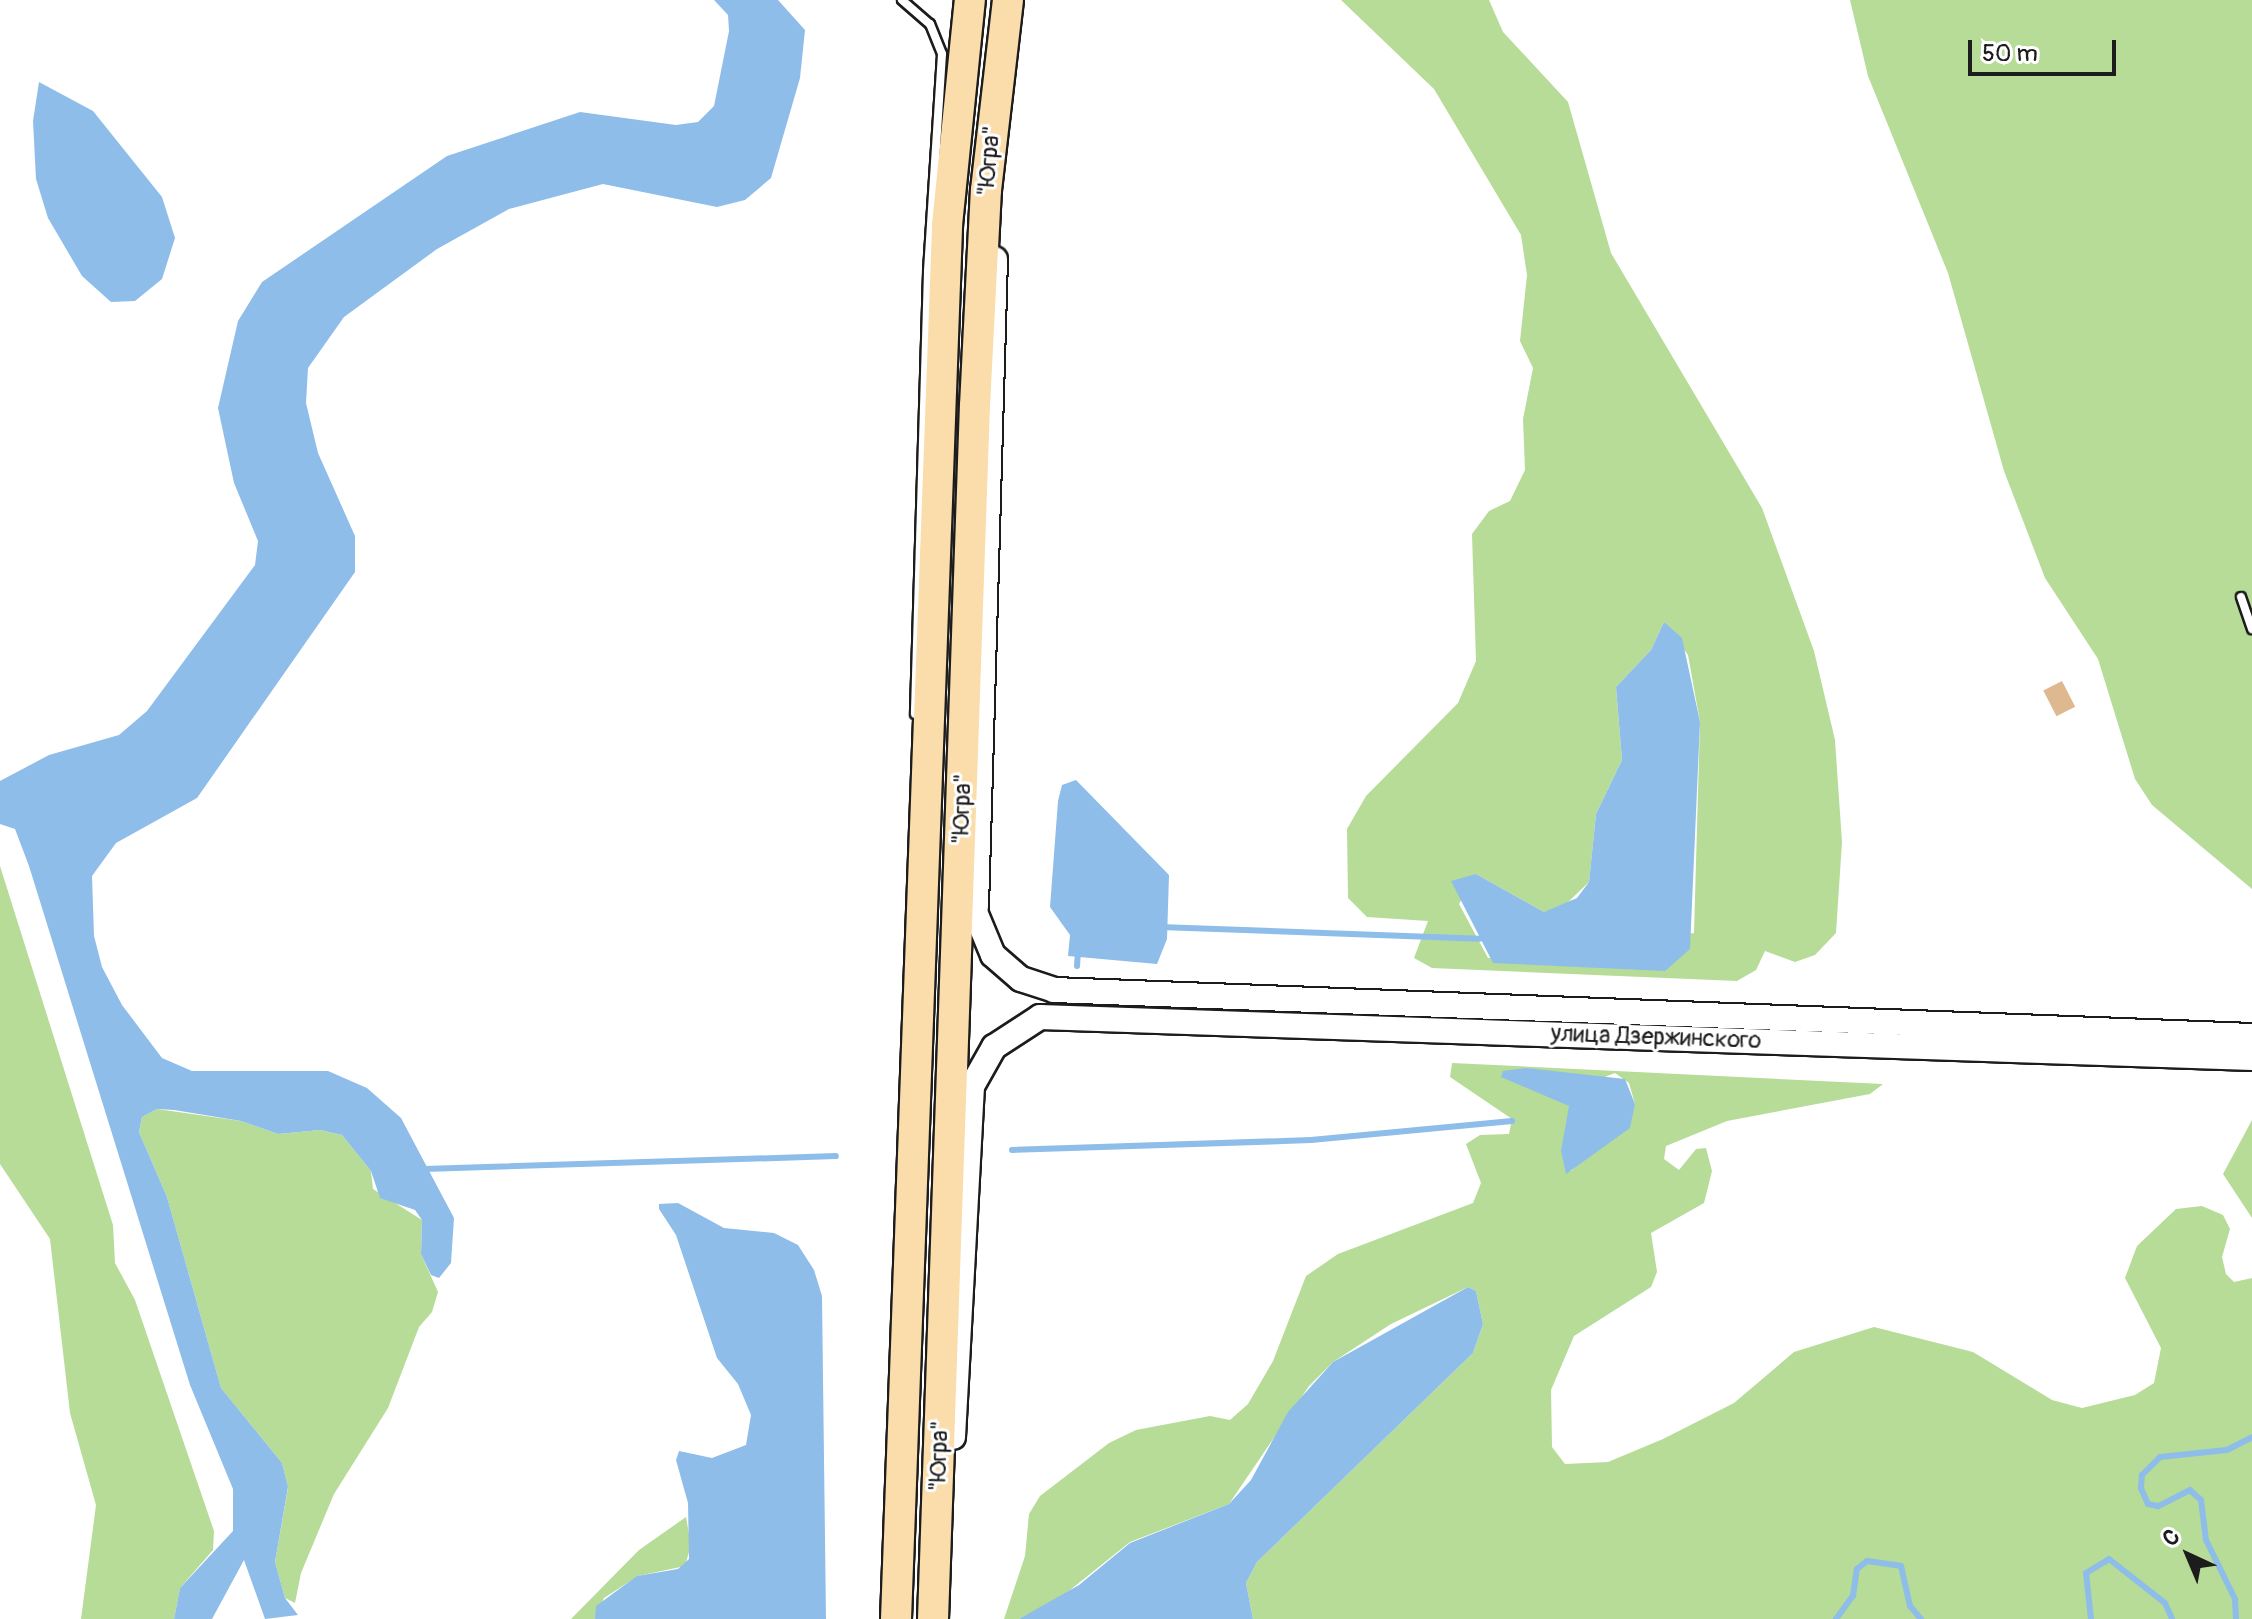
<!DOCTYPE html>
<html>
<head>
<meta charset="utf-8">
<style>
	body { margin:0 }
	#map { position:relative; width:2252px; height:1619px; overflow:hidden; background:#fff; font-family:Pangolin,sans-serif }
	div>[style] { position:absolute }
	.green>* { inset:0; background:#b6dc97 }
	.water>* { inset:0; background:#8ebde9 }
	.stream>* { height:6px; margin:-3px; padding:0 3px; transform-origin:3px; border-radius:3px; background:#8ebde9 }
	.building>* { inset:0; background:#deb98f; transform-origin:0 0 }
	.roads { filter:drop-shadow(2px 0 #1c1c1c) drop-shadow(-2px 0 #1c1c1c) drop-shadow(0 2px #1c1c1c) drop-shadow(0 -2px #1c1c1c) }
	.lane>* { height:8px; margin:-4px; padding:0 4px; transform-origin:4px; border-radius:4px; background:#fff }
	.secondary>* { height:24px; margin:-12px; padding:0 12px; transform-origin:12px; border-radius:12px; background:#fff }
	.highway>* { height:30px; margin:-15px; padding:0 15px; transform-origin:15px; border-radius:15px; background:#faddab }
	span { translate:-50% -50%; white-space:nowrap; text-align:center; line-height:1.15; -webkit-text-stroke:6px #fff; paint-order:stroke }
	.street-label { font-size:24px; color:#1c1c1c }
	.north { position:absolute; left:2148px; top:1515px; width:80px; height:80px; -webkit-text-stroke:6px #fff; paint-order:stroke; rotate:316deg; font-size:22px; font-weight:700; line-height:32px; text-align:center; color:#1c1c1c }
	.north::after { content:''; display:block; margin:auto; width:28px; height:36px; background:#1c1c1c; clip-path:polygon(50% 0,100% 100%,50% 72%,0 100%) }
	.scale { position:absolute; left:1968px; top:40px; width:148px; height:36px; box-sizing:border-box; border:4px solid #1c1c1c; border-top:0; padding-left:10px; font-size:24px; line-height:28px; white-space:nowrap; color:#1c1c1c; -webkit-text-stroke:6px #fff; paint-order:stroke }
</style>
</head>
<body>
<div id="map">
	<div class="green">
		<div style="clip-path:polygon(evenodd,1341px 0,1489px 0,1503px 32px,1568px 102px,1611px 253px,1762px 508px,1814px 651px,1835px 740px,1842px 842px,1836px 933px,1815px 955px,1795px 962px,1765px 951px,1756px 970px,1737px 981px,1432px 968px,1414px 958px,1428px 921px,1367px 917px,1348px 898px,1347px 829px,1366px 796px,1458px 703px,1476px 661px,1472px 534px,1489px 511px,1510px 501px,1525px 470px,1523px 419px,1533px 368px,1520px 341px,1527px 275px,1521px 235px,1434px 89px,1341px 0,1664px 622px,1688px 655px,1700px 722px,1694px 933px,1488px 958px,1459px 904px,1476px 874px,1544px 912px,1562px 908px,1589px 882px,1596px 814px,1622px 760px,1616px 687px,1651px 650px,1664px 622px)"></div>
		<div style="clip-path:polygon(1850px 0,2252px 0,2252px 889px,2152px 805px,2135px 779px,2098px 659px,2045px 578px,2004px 471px,1948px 273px,1868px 76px)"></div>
		<div style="clip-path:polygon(0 866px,113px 1225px,115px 1263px,135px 1300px,214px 1531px,213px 1550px,180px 1588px,174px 1619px,81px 1619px,96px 1505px,70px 1413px,50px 1239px,0 1164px)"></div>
		<div style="clip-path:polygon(evenodd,1452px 1063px,1883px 1084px,1870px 1094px,1727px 1121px,1666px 1146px,1664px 1159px,1679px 1170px,1696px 1149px,1706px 1148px,1712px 1171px,1704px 1203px,1651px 1233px,1657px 1272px,1651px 1287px,1574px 1336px,1551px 1390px,1552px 1447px,1565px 1464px,1608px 1462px,1663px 1439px,1734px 1403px,1794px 1352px,1874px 1327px,1973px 1352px,2052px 1400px,2082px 1408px,2135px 1395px,2154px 1383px,2161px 1348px,2125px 1278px,2137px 1246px,2176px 1209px,2202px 1206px,2223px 1215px,2230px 1229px,2222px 1257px,2226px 1274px,2234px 1282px,2252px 1278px,2252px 1619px,1253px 1619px,1246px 1583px,1257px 1562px,1473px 1353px,1483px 1324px,1476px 1291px,1468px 1287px,1391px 1324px,1333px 1362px,1309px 1386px,1229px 1504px,1130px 1542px,1060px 1598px,1019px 1619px,1004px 1619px,1025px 1556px,1029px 1514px,1040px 1496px,1109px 1443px,1136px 1430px,1210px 1416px,1230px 1420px,1248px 1404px,1273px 1361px,1306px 1276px,1338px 1254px,1473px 1203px,1481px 1183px,1466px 1144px,1480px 1135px,1509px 1134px,1512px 1119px,1450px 1077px,1452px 1063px,1615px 1073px,1629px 1083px,1635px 1104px,1571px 1171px,1569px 1106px,1556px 1096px,1615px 1073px)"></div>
		<div style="clip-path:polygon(157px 1109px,241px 1121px,278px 1134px,320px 1130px,342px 1135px,371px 1171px,373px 1189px,422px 1220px,421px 1254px,438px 1292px,432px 1312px,419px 1327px,388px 1408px,334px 1494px,301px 1573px,295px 1603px,285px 1598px,275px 1562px,288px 1488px,282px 1463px,221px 1388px,167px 1197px,139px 1132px,142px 1117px)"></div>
		<div style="clip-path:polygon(2252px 1120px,2252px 1218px,2223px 1174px)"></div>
		<div style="clip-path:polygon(686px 1517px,691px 1545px,685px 1566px,638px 1576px,604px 1598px,595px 1619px,571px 1619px,639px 1550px)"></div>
	</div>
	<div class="water">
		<div style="clip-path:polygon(714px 0,778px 0,805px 30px,800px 78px,771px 178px,745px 200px,717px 207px,603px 184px,509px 209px,437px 249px,344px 317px,308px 368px,306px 403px,318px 453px,355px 536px,355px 572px,197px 798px,116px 843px,92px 876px,94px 936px,102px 967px,122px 1005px,162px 1058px,192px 1071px,328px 1071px,367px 1088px,401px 1118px,454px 1218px,451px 1263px,439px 1278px,431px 1275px,421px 1254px,422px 1220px,415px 1210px,380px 1198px,371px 1171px,342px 1135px,320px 1130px,278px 1134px,241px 1121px,174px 1110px,157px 1109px,142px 1117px,139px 1132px,167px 1197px,221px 1388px,282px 1463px,288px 1487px,275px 1562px,285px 1598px,298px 1615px,265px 1619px,244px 1560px,212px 1619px,174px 1619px,180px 1588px,233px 1531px,233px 1489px,190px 1385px,29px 866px,15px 829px,0 824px,0 781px,49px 755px,119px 735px,147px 711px,255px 565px,258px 541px,234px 483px,218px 408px,238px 321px,262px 282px,447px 156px,580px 112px,676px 125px,698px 122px,714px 106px,729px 31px,728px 15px)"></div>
		<div style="clip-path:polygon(39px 82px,93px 111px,162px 197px,175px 238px,162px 279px,135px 301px,111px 302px,82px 276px,48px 218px,36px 179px,33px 121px)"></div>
		<div style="clip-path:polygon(1664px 622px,1682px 638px,1700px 722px,1690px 949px,1665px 971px,1493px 963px,1451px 881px,1476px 874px,1544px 912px,1577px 898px,1589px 882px,1596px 814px,1622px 760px,1616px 687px,1651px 650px)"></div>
		<div style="clip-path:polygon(1076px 780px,1169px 875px,1167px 939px,1157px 964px,1068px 956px,1070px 935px,1050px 907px,1058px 801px,1062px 785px)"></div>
		<div style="clip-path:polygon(1526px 1068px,1625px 1079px,1635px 1104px,1630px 1128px,1566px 1174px,1561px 1151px,1569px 1106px,1501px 1077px,1503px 1071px)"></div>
		<div style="clip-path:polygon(678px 1203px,724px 1228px,774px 1233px,798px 1245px,814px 1270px,822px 1296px,826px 1619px,595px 1619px,596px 1606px,637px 1576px,678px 1569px,689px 1559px,688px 1503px,676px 1460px,679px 1451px,712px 1458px,746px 1445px,751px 1415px,738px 1384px,717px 1358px,676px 1235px,659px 1209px,659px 1204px)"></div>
		<div style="clip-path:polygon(1468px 1287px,1476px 1291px,1483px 1324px,1473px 1353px,1257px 1562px,1246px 1583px,1253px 1619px,1019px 1619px,1079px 1585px,1130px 1543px,1229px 1504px,1251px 1480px,1288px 1412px,1333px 1362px)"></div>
	</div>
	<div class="stream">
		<div style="left:1160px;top:927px;width:320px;rotate:2.1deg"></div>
		<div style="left:1077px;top:966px;width:13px;rotate:-86deg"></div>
		<div style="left:1012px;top:1150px;width:299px;rotate:-1.9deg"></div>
		<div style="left:1311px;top:1140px;width:202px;rotate:-5.4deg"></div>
		<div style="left:424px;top:1169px;width:412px;rotate:-1.8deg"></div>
		<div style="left:1836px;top:1619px;width:29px;rotate:-54deg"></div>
		<div style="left:1853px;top:1596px;width:27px;rotate:-82deg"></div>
		<div style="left:1857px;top:1569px;width:13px;rotate:-39deg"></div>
		<div style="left:1867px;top:1561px;width:34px;rotate:8deg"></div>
		<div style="left:1901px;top:1566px;width:41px;rotate:77.3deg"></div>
		<div style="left:1910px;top:1606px;width:17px;rotate:50deg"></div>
		<div style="left:2091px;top:1619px;width:46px;rotate:-96.2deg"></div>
		<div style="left:2086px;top:1573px;width:27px;rotate:-31deg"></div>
		<div style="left:2109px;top:1559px;width:71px;rotate:38.2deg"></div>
		<div style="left:2165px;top:1603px;width:17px;rotate:66deg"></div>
		<div style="left:2236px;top:1619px;width:20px;rotate:-93deg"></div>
		<div style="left:2235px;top:1599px;width:66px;rotate:-116.2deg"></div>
		<div style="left:2206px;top:1540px;width:40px;rotate:-97.1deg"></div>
		<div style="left:2201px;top:1500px;width:15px;rotate:-138deg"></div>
		<div style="left:2190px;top:1490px;width:36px;rotate:153deg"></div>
		<div style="left:2158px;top:1506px;width:10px;rotate:-169deg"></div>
		<div style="left:2148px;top:1504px;width:17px;rotate:-114deg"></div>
		<div style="left:2141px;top:1488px;width:13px;rotate:-86deg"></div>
		<div style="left:2142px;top:1475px;width:25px;rotate:-45deg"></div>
		<div style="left:2160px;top:1457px;width:67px;rotate:-6deg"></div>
		<div style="left:2227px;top:1450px;width:28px;rotate:-27deg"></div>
	</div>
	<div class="building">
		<div style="left:2062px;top:681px;width:29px;height:21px;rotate:63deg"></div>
	</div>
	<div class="roads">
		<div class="lane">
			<div style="left:902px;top:0;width:37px;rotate:41deg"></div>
			<div style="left:930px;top:24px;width:32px;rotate:68deg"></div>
			<div style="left:942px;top:54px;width:218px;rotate:93.7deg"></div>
			<div style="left:928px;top:272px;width:442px;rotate:91.7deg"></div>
			<div style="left:2241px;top:597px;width:34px;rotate:71deg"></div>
		</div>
		<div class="secondary">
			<div style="left:963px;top:883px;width:78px;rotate:67.4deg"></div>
			<div style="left:993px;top:955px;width:37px;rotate:41deg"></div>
			<div style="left:1021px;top:979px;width:35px;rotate:18deg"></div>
			<div style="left:1054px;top:990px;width:1199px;rotate:2.2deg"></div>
			<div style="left:976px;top:906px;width:647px;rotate:-88.32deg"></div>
			<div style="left:953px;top:1437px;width:352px;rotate:-86.9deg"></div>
			<div style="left:972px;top:1086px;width:45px;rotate:-60.6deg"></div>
			<div style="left:994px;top:1047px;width:55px;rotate:-33.1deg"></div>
			<div style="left:1040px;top:1017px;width:1213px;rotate:1.94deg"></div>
		</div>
		<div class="highway">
			<div style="left:896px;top:1619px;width:1395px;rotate:-87.9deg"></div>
			<div style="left:947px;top:225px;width:226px;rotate:-84.2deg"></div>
			<div style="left:933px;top:1619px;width:1214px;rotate:-88.02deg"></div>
			<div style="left:975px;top:406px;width:216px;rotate:-87.1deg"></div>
			<div style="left:986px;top:190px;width:191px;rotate:-83.4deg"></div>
		</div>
	</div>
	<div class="street-label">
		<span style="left:989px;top:161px;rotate:-85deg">"Югра"</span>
		<span style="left:962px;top:809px;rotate:-88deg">"Югра"</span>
		<span style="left:1656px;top:1037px;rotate:2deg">улица Дзержинского</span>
		<span style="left:939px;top:1456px;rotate:-88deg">"Югра"</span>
	</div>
	<div class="north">С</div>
	<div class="scale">50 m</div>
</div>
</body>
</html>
